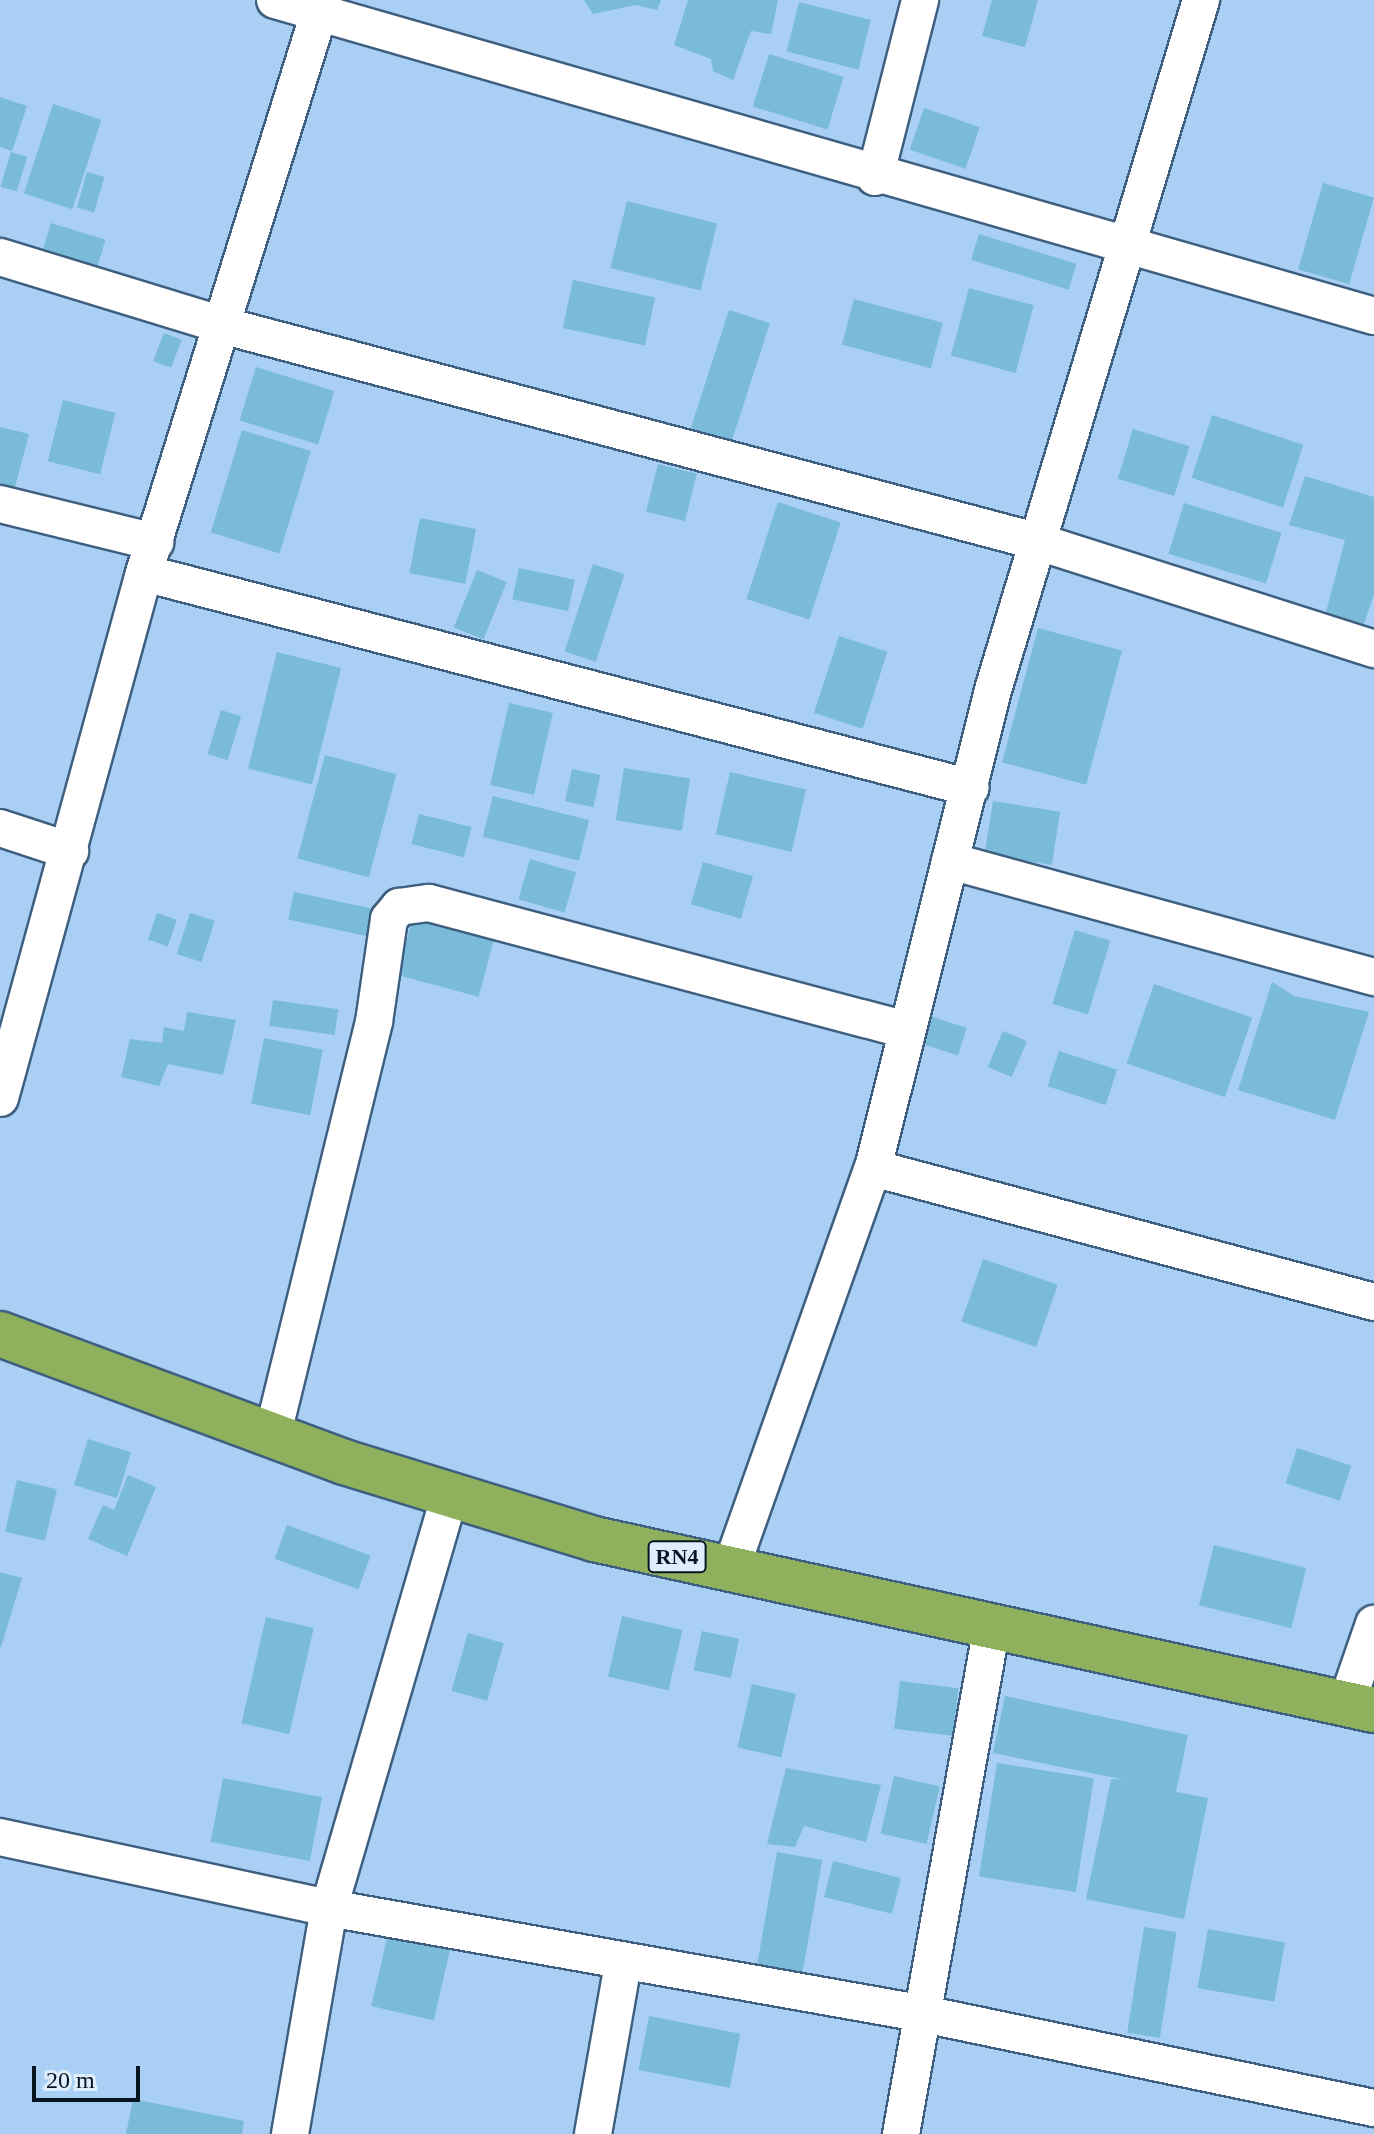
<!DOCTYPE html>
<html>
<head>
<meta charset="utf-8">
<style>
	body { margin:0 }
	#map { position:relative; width:1374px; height:2134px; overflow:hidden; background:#aacff4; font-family:Georgia,serif }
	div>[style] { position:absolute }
	.building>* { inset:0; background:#79bbd9; transform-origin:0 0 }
	.roads { filter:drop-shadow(2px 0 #3e5f7f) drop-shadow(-2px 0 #3e5f7f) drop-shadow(0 2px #3e5f7f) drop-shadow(0 -2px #3e5f7f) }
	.minor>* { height:36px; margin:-18px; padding:0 18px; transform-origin:18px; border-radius:18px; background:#fff }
	.trunk>* { height:44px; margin:-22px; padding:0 22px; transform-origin:22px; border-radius:22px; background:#8fb05c }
	span { translate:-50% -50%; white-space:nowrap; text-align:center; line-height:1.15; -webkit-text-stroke:7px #dfeefd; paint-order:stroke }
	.shield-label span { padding:2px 6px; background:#dfeefd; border:2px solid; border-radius:6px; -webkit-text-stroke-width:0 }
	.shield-label { font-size:22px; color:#071522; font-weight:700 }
	.scale { position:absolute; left:32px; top:2066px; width:108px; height:36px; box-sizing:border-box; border:4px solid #071522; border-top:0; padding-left:10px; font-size:24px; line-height:28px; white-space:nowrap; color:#071522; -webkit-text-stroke:6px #dfeefd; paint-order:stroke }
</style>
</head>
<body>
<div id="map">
	<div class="building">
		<div style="clip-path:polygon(584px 0,661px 0,657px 10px,635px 5px,593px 14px)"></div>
		<div style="clip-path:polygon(688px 0,778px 0,771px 34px,751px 31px,733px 80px,713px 71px,711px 59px,674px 45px)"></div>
		<div style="clip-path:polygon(992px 0,1038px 0,1025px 47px,982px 36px)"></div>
		<div style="left:799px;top:2px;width:74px;height:51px;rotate:14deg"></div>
		<div style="left:769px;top:54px;width:78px;height:55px;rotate:17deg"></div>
		<div style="clip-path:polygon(0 97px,27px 106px,12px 151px,0 147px)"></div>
		<div style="left:53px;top:104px;width:51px;height:94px;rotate:18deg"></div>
		<div style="left:924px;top:108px;width:59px;height:44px;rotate:19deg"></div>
		<div style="left:11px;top:152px;width:17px;height:36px;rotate:17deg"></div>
		<div style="left:87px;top:172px;width:18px;height:37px;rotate:16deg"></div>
		<div style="left:1323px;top:183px;width:53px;height:90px;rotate:16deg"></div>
		<div style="left:627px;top:201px;width:93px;height:69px;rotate:14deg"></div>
		<div style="left:51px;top:223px;width:57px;height:27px;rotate:17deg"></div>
		<div style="left:979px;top:234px;width:102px;height:27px;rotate:17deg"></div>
		<div style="left:573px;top:280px;width:84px;height:49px;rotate:12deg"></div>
		<div style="left:969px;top:288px;width:67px;height:70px;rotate:15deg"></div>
		<div style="left:854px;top:299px;width:92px;height:47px;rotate:15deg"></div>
		<div style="left:729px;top:310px;width:43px;height:124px;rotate:18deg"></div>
		<div style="left:164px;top:333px;width:19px;height:30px;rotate:21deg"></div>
		<div style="left:256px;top:367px;width:82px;height:56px;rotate:17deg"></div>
		<div style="left:63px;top:400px;width:54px;height:63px;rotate:14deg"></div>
		<div style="left:1212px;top:415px;width:96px;height:66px;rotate:18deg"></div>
		<div style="clip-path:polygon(0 427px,29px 434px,14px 491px,0 488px)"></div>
		<div style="left:1133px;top:429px;width:59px;height:52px;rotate:17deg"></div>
		<div style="left:242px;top:430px;width:72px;height:107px;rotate:17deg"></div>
		<div style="left:658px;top:464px;width:40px;height:49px;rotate:14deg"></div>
		<div style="clip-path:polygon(1305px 476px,1374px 497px,1374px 594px,1364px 624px,1326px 612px,1345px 540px,1289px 525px)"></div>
		<div style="left:778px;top:502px;width:66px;height:102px;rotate:18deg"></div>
		<div style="left:1184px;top:503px;width:102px;height:53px;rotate:17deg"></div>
		<div style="left:420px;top:518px;width:57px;height:56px;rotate:11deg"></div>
		<div style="left:593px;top:564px;width:33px;height:92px;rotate:18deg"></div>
		<div style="left:519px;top:568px;width:57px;height:32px;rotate:12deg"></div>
		<div style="left:477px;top:570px;width:32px;height:62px;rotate:22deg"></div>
		<div style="left:1038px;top:628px;width:87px;height:139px;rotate:15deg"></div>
		<div style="left:839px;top:636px;width:51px;height:81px;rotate:18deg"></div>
		<div style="left:277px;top:652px;width:66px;height:120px;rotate:14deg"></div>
		<div style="left:509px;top:703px;width:45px;height:84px;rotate:13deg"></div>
		<div style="left:221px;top:710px;width:21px;height:46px;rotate:17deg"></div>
		<div style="left:325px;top:755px;width:74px;height:107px;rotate:15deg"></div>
		<div style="left:624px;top:768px;width:67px;height:53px;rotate:9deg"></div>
		<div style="left:572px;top:769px;width:29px;height:33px;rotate:12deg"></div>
		<div style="left:730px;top:772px;width:78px;height:64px;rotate:13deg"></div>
		<div style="left:493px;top:796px;width:99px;height:42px;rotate:14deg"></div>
		<div style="left:993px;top:801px;width:68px;height:54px;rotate:9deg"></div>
		<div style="left:419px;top:814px;width:54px;height:31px;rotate:14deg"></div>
		<div style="left:530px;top:859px;width:48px;height:42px;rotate:16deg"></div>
		<div style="left:703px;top:862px;width:52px;height:44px;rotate:16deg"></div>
		<div style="left:294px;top:892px;width:85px;height:28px;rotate:12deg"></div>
		<div style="left:157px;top:913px;width:21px;height:28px;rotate:19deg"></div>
		<div style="left:190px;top:913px;width:26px;height:43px;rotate:18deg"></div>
		<div style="left:413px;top:917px;width:84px;height:60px;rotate:15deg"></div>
		<div style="left:1075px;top:930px;width:37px;height:77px;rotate:17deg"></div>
		<div style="clip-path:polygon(1272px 982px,1294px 996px,1369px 1012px,1335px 1120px,1238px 1090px)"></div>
		<div style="left:1154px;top:984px;width:104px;height:84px;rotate:19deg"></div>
		<div style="left:273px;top:1000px;width:66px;height:26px;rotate:8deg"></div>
		<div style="clip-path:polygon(187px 1012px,236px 1020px,223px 1075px,168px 1064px,159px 1086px,121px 1077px,130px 1039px,162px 1043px,164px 1027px,184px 1031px)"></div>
		<div style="left:924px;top:1014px;width:45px;height:29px;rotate:18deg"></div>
		<div style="left:1003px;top:1031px;width:26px;height:39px;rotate:23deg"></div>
		<div style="left:264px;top:1038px;width:60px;height:67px;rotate:11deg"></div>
		<div style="left:1059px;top:1051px;width:61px;height:37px;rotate:18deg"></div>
		<div style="left:983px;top:1259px;width:79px;height:66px;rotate:19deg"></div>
		<div style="left:88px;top:1439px;width:45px;height:48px;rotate:17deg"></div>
		<div style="left:1297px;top:1448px;width:57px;height:37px;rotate:18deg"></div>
		<div style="clip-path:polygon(128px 1475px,156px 1487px,127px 1556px,88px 1539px,103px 1505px,114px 1510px)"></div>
		<div style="left:17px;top:1480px;width:41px;height:53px;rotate:13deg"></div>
		<div style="left:287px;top:1525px;width:89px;height:36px;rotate:20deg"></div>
		<div style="left:1214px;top:1545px;width:95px;height:62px;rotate:14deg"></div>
		<div style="clip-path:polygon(0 1572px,22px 1578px,1px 1647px,0 1647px)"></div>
		<div style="left:622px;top:1616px;width:62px;height:62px;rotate:13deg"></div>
		<div style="left:266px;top:1617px;width:49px;height:109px;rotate:13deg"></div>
		<div style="left:702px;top:1631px;width:38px;height:40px;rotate:12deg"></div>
		<div style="left:468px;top:1633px;width:37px;height:60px;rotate:16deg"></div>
		<div style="left:900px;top:1681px;width:59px;height:48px;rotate:7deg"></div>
		<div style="left:752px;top:1684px;width:45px;height:65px;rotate:13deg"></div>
		<div style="clip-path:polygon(1005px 1696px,1188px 1735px,1176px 1792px,1208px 1798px,1184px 1919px,1086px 1899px,1111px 1779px,1125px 1780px,993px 1753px)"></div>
		<div style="left:997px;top:1763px;width:98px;height:115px;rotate:9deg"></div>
		<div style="clip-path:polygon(786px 1768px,881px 1785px,866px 1842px,804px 1826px,795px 1847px,767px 1844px)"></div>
		<div style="left:894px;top:1776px;width:47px;height:59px;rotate:13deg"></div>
		<div style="left:223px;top:1778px;width:101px;height:65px;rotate:11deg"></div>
		<div style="left:777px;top:1852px;width:46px;height:115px;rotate:10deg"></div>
		<div style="left:833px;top:1861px;width:70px;height:37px;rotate:14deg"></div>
		<div style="left:1144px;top:1927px;width:33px;height:107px;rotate:9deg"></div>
		<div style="left:1208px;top:1929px;width:78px;height:60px;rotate:10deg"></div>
		<div style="left:388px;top:1934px;width:64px;height:74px;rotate:13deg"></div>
		<div style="left:649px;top:2016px;width:93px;height:55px;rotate:11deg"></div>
		<div style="clip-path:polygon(133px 2099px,244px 2121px,242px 2134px,126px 2134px)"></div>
	</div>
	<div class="roads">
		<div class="minor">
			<div style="left:275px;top:0;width:1144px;rotate:16.04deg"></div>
			<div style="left:875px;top:177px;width:183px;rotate:-75.7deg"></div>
			<div style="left:0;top:257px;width:235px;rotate:17deg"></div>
			<div style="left:225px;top:326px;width:842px;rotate:14.86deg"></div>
			<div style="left:1039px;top:542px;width:352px;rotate:17.7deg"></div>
			<div style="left:0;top:504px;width:160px;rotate:13.8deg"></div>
			<div style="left:144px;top:573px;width:854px;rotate:14.57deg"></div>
			<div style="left:0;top:828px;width:74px;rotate:18.2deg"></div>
			<div style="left:950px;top:861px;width:440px;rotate:15.3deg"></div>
			<div style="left:0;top:1098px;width:544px;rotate:-74.66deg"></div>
			<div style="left:144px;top:573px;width:600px;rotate:-72.65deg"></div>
			<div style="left:873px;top:1168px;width:519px;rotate:14.97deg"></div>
			<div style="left:272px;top:1437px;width:427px;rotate:-76.2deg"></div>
			<div style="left:374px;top:1022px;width:104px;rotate:-81.7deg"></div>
			<div style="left:389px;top:919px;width:16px;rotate:-50deg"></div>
			<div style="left:399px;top:907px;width:30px;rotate:-8deg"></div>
			<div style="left:429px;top:903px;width:491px;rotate:14.9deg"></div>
			<div style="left:731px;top:1568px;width:424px;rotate:-70.5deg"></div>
			<div style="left:873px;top:1168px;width:493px;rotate:-75.9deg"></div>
			<div style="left:993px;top:690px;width:721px;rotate:-73.22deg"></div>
			<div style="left:1346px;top:1705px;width:86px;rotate:-70.9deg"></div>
			<div style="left:0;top:1837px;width:337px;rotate:12.2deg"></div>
			<div style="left:329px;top:1908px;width:599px;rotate:10.09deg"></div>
			<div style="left:919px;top:2013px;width:465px;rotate:11.8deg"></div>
			<div style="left:290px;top:2134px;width:229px;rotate:-80.2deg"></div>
			<div style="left:329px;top:1908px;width:431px;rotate:-73.7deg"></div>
			<div style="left:593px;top:2134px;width:173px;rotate:-80deg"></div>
			<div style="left:901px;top:2134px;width:516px;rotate:-79.84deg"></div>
		</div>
		<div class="trunk">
			<div style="left:0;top:1334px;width:367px;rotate:20.4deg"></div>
			<div style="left:344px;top:1462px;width:262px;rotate:17.1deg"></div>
			<div style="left:594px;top:1539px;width:799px;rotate:12.37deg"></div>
		</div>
	</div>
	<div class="shield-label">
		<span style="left:677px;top:1557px">RN4</span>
	</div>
	<div class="scale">20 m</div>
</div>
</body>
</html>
